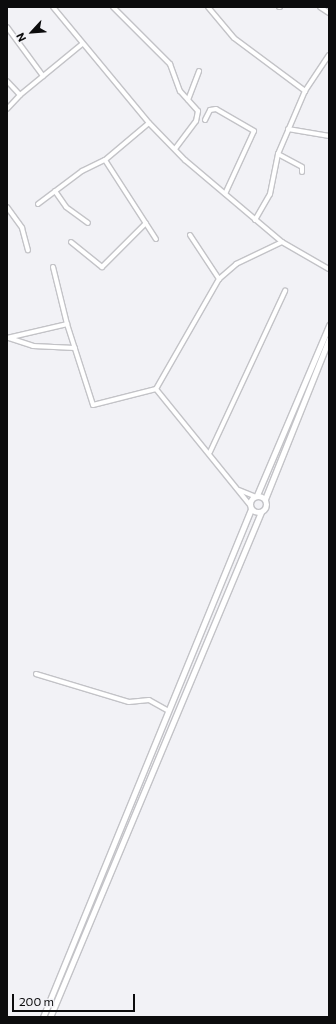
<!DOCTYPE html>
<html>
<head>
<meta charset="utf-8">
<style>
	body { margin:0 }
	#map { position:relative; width:336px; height:1024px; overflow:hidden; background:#f2f2f6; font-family:Commissioner,sans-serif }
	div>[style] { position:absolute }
	.roads { filter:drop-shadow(1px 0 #c3c3c7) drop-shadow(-1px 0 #c3c3c7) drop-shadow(0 1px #c3c3c7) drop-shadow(0 -1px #c3c3c7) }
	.minor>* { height:4px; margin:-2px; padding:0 2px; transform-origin:2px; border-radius:2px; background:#fff }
	.tertiary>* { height:5px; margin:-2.5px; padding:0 2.5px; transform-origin:2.5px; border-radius:2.5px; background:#fff }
	.tertiary>.ring { margin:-2.5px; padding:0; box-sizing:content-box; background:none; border:5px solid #fff; border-radius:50% }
	span { translate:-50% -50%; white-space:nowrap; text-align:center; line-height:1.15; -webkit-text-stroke:4px #f2f2f6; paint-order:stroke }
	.frame { position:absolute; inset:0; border:8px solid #0c0c0d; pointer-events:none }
	.north { position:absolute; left:12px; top:12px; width:40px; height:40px; -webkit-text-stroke:3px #f2f2f6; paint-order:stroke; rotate:244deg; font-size:11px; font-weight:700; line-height:16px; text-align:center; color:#0c0c0d }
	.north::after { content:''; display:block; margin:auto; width:14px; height:18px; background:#0c0c0d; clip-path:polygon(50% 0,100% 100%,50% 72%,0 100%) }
	.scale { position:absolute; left:12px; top:994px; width:123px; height:18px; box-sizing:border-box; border:2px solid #0c0c0d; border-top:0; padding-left:5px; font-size:12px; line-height:14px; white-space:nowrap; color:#0c0c0d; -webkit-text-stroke:3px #f2f2f6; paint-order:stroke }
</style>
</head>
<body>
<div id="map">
	<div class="roads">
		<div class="minor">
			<div style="left:53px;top:7px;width:151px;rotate:50.4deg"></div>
			<div style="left:149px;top:123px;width:52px;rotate:45.8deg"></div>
			<div style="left:185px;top:160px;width:127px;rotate:40.2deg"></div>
			<div style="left:282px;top:242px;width:54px;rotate:29.9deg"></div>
			<div style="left:113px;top:7px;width:81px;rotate:45deg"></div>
			<div style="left:170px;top:64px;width:29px;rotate:70deg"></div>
			<div style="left:180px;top:91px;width:27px;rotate:48deg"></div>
			<div style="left:198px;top:111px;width:10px;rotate:101deg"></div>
			<div style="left:196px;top:121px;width:35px;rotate:127deg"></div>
			<div style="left:208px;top:7px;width:40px;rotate:50deg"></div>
			<div style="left:234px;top:38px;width:89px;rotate:36.7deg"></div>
			<div style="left:279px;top:7px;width:1px"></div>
			<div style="left:320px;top:7px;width:11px;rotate:34deg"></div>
			<div style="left:7px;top:27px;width:61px;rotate:53.7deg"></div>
			<div style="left:7px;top:81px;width:19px;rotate:47deg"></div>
			<div style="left:20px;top:95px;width:80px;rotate:-39.4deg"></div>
			<div style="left:188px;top:100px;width:31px;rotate:-69deg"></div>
			<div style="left:7px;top:109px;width:19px;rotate:-47deg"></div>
			<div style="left:205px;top:120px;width:11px;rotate:-63deg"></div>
			<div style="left:210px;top:110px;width:6px;rotate:-9deg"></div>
			<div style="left:216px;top:109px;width:44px;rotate:30.1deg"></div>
			<div style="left:254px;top:131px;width:69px;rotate:114.7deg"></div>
			<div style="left:288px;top:129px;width:42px;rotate:9.7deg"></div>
			<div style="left:278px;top:154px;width:27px;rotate:28deg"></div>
			<div style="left:302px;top:167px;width:5px;rotate:90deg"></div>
			<div style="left:105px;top:160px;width:94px;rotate:57.2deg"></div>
			<div style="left:55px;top:191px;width:19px;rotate:55deg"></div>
			<div style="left:66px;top:207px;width:27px;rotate:36deg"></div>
			<div style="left:38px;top:204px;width:55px;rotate:-36.9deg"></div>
			<div style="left:82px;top:171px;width:25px;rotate:-26deg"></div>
			<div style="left:105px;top:160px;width:57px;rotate:-40.1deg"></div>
			<div style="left:7px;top:207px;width:26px;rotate:54deg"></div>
			<div style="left:22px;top:228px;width:23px;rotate:75deg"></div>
			<div style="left:255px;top:220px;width:30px;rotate:-60deg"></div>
			<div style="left:270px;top:194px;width:41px;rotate:-78.7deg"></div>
			<div style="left:278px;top:154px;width:69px;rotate:-66.8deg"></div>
			<div style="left:305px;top:91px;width:43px;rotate:-56.3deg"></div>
			<div style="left:190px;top:235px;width:53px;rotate:56.6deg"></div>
			<div style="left:71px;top:242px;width:40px;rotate:39deg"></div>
			<div style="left:102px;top:267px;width:62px;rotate:-45deg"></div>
			<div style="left:53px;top:267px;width:59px;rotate:76.2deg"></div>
			<div style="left:7px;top:338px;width:62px;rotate:-13.1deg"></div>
			<div style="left:67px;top:324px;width:85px;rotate:72.2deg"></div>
			<div style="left:93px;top:405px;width:65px;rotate:-14.3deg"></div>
			<div style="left:156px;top:389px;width:149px;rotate:51deg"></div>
			<div style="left:9px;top:338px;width:25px;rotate:18deg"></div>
			<div style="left:33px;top:346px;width:42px;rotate:2.7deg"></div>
			<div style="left:156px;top:389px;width:127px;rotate:-60.2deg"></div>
			<div style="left:219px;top:279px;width:23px;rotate:-41deg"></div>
			<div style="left:236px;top:264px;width:51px;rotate:-25.6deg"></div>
			<div style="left:210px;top:452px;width:178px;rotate:-65deg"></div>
			<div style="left:239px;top:490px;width:16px;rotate:22deg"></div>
			<div style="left:36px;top:674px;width:97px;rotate:16.8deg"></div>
			<div style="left:129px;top:702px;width:20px;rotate:-6deg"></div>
			<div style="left:149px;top:700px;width:23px;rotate:29deg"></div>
		</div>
		<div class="tertiary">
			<div style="left:257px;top:495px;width:185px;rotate:-67deg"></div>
			<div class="ring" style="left:250px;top:496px;width:11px;height:11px"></div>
			<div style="left:265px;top:499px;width:172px;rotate:-68.2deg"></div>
			<div style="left:43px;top:1017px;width:549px;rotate:-67.73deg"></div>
			<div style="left:50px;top:1017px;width:547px;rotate:-67.32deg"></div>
		</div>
	</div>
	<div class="frame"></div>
	<div class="north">N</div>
	<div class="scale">200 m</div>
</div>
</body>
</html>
